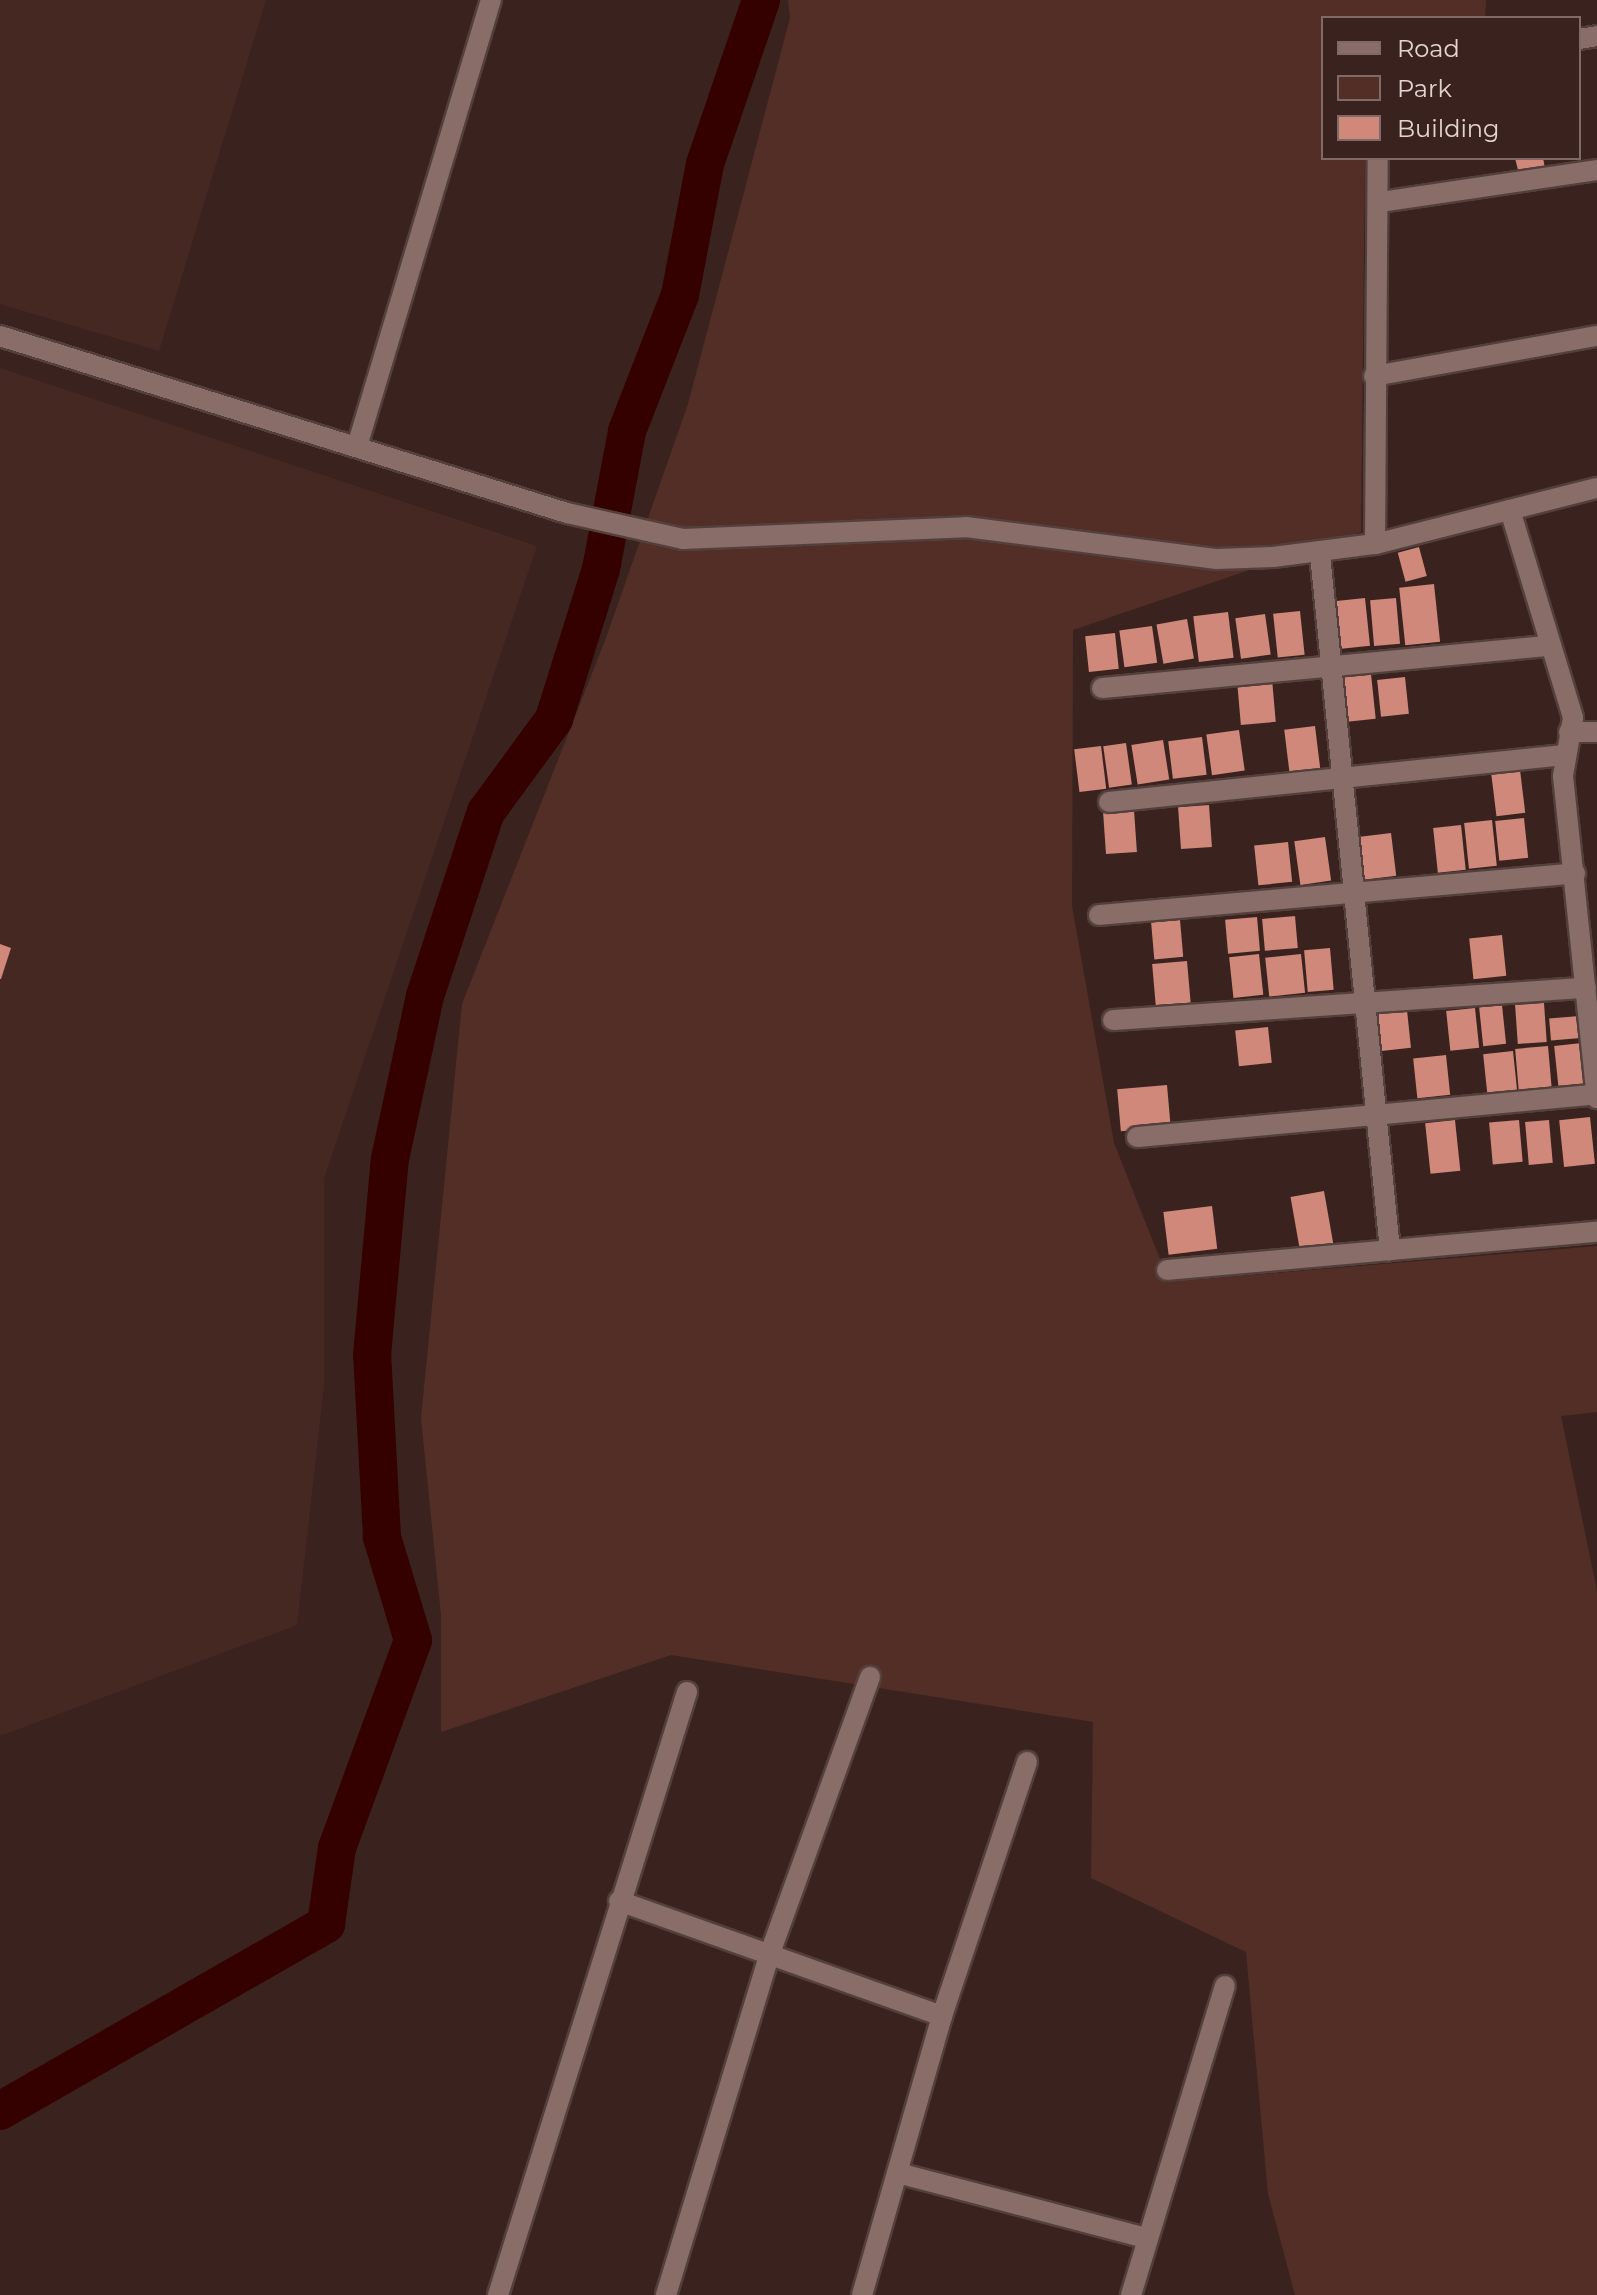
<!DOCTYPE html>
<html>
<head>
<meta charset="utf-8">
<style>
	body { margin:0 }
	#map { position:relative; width:1597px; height:2295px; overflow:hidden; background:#3a231f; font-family:Montserrat,sans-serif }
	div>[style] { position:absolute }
	.built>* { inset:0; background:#462822 }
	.green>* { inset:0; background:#532e27 }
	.river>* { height:38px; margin:-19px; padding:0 19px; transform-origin:19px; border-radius:19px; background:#350000 }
	.building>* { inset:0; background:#cf887a; transform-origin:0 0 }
	.roads { filter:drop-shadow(2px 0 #53403c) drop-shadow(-2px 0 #53403c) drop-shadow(0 2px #53403c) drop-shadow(0 -2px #53403c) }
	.street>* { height:20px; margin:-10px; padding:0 10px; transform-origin:10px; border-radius:10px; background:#896d68 }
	span { translate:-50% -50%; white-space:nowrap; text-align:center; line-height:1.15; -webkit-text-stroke:8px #3a231f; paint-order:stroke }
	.legend { position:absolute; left:1321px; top:16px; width:260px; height:144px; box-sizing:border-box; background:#3a231f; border:2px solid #7e6a66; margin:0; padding:10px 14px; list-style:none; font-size:24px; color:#e4d4d1 }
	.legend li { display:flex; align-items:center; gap:16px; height:40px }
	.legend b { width:40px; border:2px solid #7e6a66 }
</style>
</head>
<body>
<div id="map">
	<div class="built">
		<div style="clip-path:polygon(0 0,266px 0,159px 351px,0 304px)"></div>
		<div style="clip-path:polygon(0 368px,537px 546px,324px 1178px,324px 1386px,297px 1625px,0 1736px)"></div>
	</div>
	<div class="green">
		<div style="clip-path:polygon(788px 0,1486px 0,1485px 18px,1323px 18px,1323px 158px,1365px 158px,1361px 532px,1073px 630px,1072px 906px,1114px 1143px,1169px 1282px,1597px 1246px,1597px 1412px,1561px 1416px,1597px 1591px,1597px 2295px,1295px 2295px,1268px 2194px,1246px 1952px,1091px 1878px,1093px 1722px,671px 1655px,441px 1732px,441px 1615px,421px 1418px,462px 1004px,606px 638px,688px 404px,790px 18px)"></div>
	</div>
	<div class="river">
		<div style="left:0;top:2111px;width:376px;rotate:-29.8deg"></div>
		<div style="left:326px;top:1924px;width:77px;rotate:-81.8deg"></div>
		<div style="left:337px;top:1848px;width:221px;rotate:-69.9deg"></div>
		<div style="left:413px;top:1640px;width:108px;rotate:-106.8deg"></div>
		<div style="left:382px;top:1537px;width:182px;rotate:-93.1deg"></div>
		<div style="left:372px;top:1355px;width:197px;rotate:-84.8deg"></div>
		<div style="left:390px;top:1159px;width:167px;rotate:-77.9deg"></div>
		<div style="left:425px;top:996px;width:194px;rotate:-71.7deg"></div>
		<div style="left:486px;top:812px;width:115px;rotate:-53.8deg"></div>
		<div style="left:554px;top:719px;width:157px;rotate:-72.6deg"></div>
		<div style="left:601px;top:569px;width:140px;rotate:-79.3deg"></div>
		<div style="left:627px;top:431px;width:146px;rotate:-68.7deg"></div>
		<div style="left:680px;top:295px;width:133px;rotate:-79.2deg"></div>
		<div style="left:705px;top:164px;width:173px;rotate:-71.1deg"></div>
	</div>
	<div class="building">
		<div style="clip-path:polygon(1515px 158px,1543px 158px,1545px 168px,1519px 174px)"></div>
		<div style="left:1419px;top:547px;width:30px;height:22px;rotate:75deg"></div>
		<div style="left:1434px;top:584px;width:58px;height:35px;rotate:84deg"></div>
		<div style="left:1365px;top:598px;width:48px;height:31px;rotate:84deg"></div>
		<div style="left:1396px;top:598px;width:46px;height:26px;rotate:85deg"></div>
		<div style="left:1300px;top:611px;width:44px;height:27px;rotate:84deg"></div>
		<div style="left:1228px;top:612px;width:46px;height:35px;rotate:83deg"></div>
		<div style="left:1265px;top:614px;width:41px;height:30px;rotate:82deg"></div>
		<div style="left:1187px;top:619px;width:40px;height:31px;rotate:80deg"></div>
		<div style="left:1152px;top:626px;width:37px;height:33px;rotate:82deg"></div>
		<div style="left:1115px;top:633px;width:36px;height:30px;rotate:84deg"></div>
		<div style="left:1371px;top:674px;width:45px;height:31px;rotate:84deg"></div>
		<div style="left:1405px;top:677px;width:37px;height:28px;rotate:84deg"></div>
		<div style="left:1272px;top:679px;width:43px;height:35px;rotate:85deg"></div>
		<div style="left:1315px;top:726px;width:43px;height:31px;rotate:83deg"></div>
		<div style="left:1239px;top:730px;width:41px;height:33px;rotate:82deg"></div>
		<div style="left:1202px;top:737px;width:38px;height:34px;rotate:83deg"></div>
		<div style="left:1163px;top:740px;width:40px;height:32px;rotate:81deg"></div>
		<div style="left:1126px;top:743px;width:42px;height:23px;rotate:82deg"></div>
		<div style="left:1101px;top:746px;width:43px;height:27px;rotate:83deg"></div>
		<div style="left:1520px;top:770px;width:43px;height:29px;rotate:83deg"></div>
		<div style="left:1209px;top:805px;width:42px;height:31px;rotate:86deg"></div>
		<div style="left:1134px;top:810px;width:42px;height:31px;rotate:86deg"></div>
		<div style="left:1524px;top:818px;width:40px;height:29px;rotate:84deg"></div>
		<div style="left:1492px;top:820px;width:46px;height:28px;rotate:84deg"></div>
		<div style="left:1461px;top:825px;width:45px;height:28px;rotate:84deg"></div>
		<div style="left:1391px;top:833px;width:43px;height:33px;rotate:83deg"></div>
		<div style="left:1325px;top:837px;width:44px;height:31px;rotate:82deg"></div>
		<div style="left:1288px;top:842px;width:40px;height:34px;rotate:84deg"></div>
		<div style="left:1295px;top:916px;width:32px;height:33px;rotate:85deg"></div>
		<div style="left:1257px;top:917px;width:34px;height:32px;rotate:85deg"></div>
		<div style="left:1180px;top:920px;width:37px;height:29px;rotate:85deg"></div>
		<div style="left:1502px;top:935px;width:41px;height:33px;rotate:84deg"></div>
		<div style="clip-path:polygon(0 944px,11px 948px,1px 979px,0 979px)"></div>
		<div style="left:1330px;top:948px;width:42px;height:26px;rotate:85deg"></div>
		<div style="left:1259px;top:954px;width:41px;height:30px;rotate:84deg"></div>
		<div style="left:1301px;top:954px;width:39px;height:36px;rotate:84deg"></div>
		<div style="left:1187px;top:961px;width:42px;height:35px;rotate:85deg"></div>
		<div style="left:1544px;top:1003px;width:39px;height:29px;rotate:86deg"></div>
		<div style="left:1502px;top:1005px;width:39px;height:23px;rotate:84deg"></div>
		<div style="left:1475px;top:1008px;width:40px;height:29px;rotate:84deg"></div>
		<div style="left:1407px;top:1010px;width:38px;height:32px;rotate:84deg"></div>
		<div style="left:1579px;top:1016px;width:22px;height:30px;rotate:85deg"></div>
		<div style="left:1268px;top:1027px;width:36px;height:33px;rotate:84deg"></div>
		<div style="left:1582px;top:1043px;width:41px;height:28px;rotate:84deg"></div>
		<div style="left:1548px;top:1046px;width:42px;height:33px;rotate:85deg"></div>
		<div style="left:1513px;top:1051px;width:39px;height:30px;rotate:84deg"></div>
		<div style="left:1446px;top:1055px;width:40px;height:33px;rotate:84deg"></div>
		<div style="left:1167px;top:1085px;width:42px;height:50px;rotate:85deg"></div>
		<div style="left:1590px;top:1117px;width:47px;height:31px;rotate:84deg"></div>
		<div style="left:1455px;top:1120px;width:51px;height:30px;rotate:84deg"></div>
		<div style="left:1519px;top:1120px;width:42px;height:30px;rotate:85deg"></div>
		<div style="left:1549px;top:1120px;width:43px;height:24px;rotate:85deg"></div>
		<div style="left:1324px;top:1191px;width:54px;height:34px;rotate:80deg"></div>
		<div style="left:1212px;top:1206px;width:43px;height:49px;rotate:83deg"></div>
	</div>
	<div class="roads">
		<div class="street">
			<div style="left:1579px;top:39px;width:18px;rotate:-9deg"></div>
			<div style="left:1381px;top:202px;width:218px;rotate:-8.4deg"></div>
			<div style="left:0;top:336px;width:594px;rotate:17.34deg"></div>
			<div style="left:567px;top:513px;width:119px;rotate:12.6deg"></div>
			<div style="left:683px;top:539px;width:283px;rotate:-2.4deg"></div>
			<div style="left:966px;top:527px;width:253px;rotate:7.3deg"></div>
			<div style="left:1217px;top:559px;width:56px;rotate:-2deg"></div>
			<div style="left:1273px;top:557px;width:103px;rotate:-7.3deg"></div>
			<div style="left:1375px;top:544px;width:229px;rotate:-14.2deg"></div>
			<div style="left:1374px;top:376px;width:227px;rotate:-10.2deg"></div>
			<div style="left:358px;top:443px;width:463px;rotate:-73.3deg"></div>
			<div style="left:1510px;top:510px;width:217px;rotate:73.1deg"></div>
			<div style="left:1573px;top:718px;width:59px;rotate:99.8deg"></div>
			<div style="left:1563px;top:776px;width:324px;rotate:84deg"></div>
			<div style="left:1375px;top:544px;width:386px;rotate:-89.6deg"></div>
			<div style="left:1320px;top:554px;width:700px;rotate:84.26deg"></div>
			<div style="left:1102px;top:688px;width:447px;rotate:-5.4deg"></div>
			<div style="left:1569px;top:732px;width:28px"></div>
			<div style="left:1109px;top:802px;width:455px;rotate:-5.9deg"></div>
			<div style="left:1099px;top:915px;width:478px;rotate:-5deg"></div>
			<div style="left:1113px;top:1020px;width:474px;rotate:-3.9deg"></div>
			<div style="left:1137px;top:1137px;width:462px;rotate:-5.3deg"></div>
			<div style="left:1167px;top:1270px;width:432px;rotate:-5.1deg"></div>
			<div style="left:619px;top:1901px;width:343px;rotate:19.6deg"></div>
			<div style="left:898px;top:2173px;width:256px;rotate:14.7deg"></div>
			<div style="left:498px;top:2295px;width:632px;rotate:-72.6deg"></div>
			<div style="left:666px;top:2295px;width:354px;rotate:-73.1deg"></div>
			<div style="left:769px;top:1956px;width:297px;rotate:-70.1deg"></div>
			<div style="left:862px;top:2295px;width:290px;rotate:-74deg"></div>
			<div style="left:942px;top:2016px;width:268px;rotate:-71.5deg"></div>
			<div style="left:1131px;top:2295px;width:323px;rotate:-73.1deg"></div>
		</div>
	</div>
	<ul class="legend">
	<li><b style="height:10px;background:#896d68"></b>Road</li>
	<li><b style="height:22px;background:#532e27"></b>Park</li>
	<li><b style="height:22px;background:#cf887a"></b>Building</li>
	</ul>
</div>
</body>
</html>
